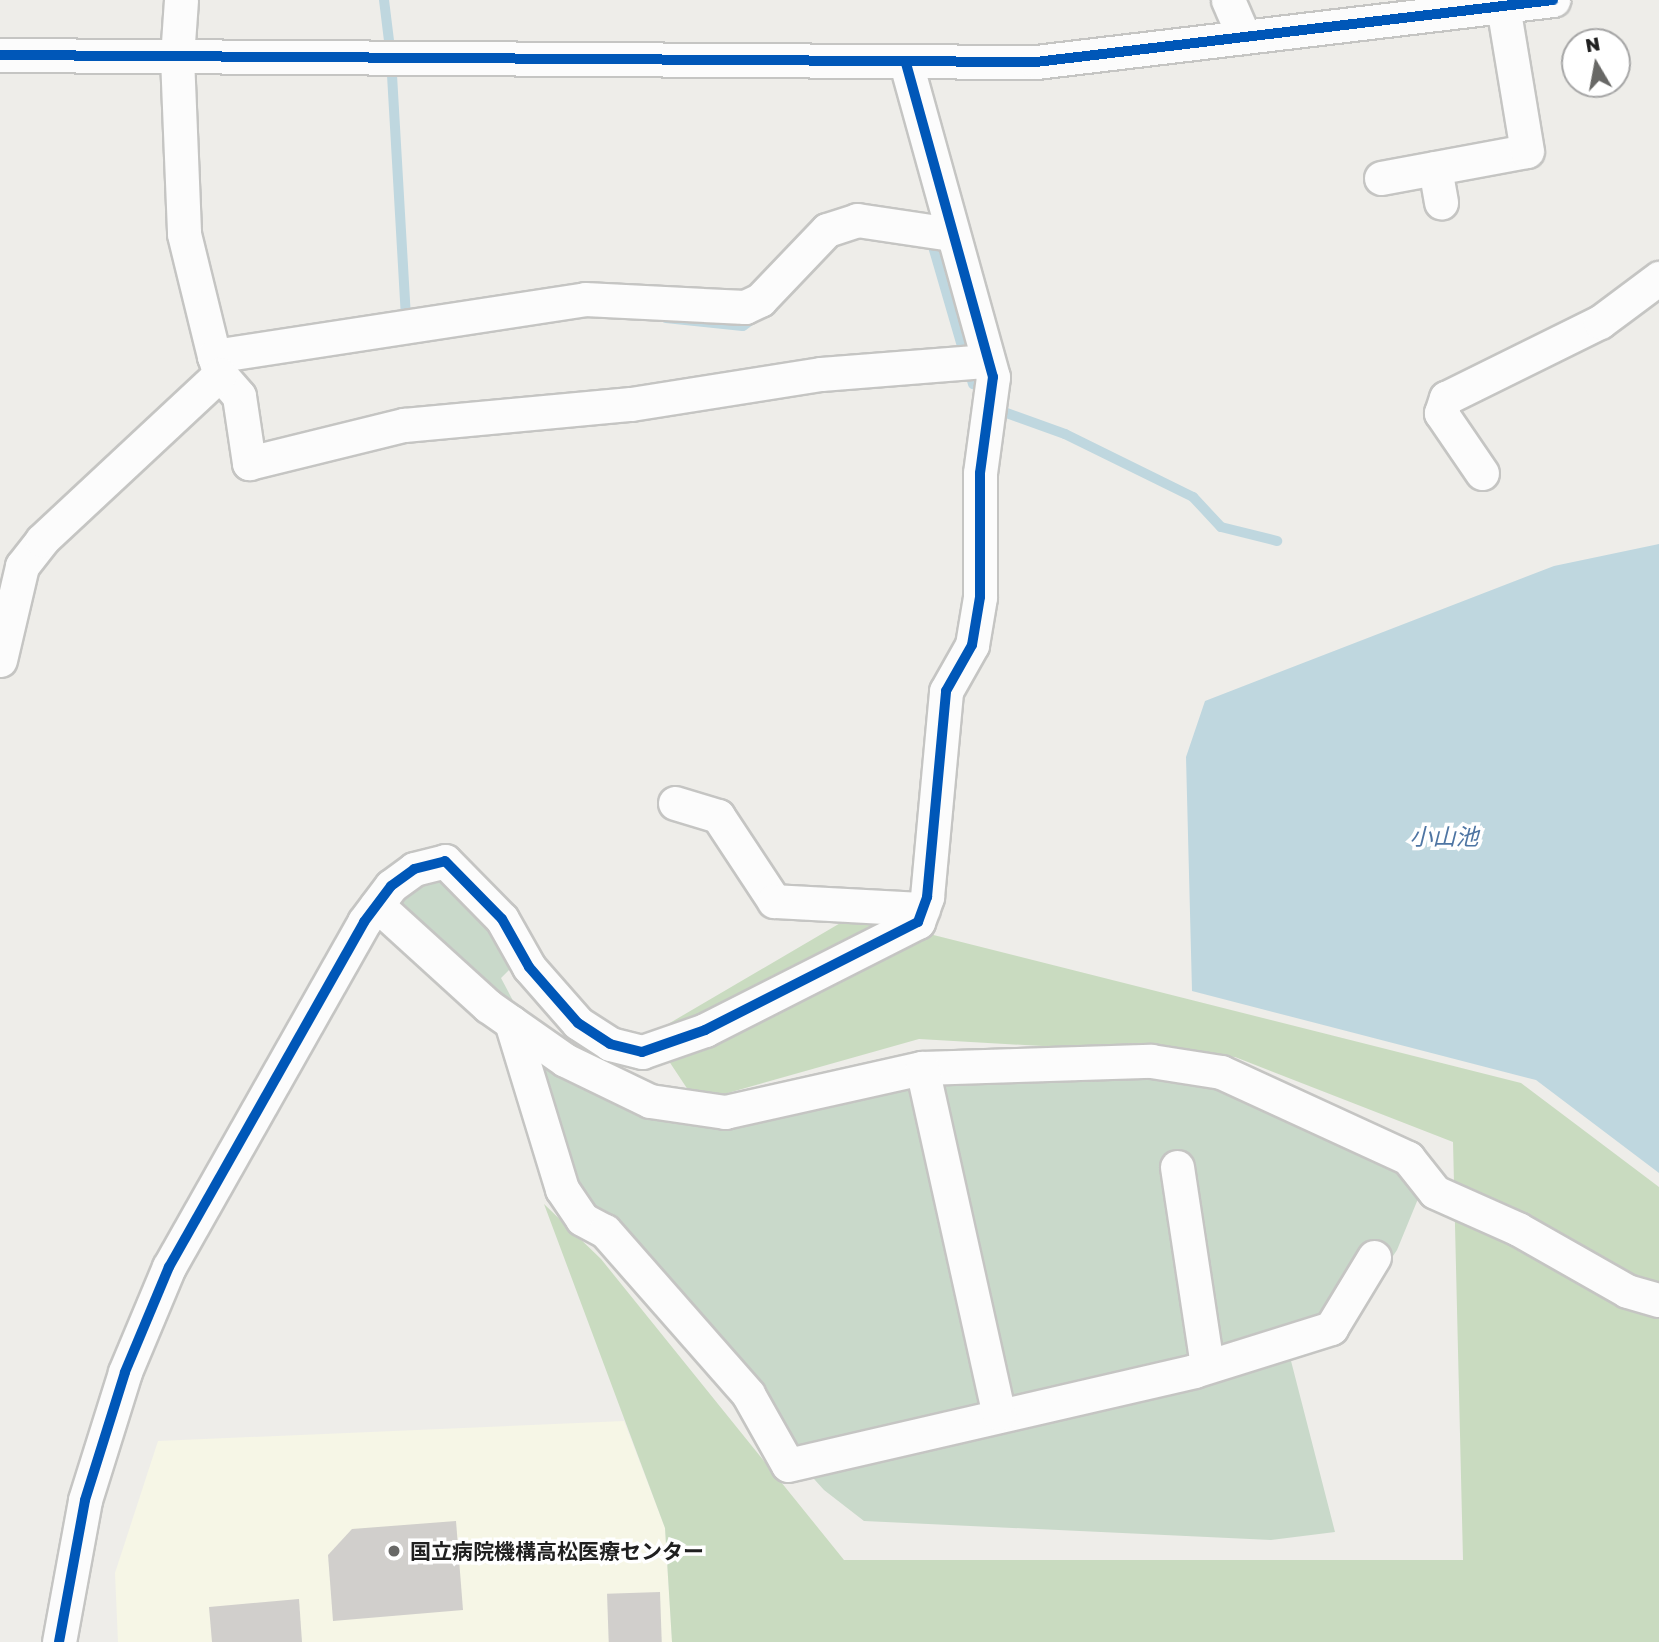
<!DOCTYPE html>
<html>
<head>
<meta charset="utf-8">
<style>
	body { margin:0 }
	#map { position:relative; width:1659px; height:1642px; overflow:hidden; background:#eeede9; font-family:"Golos Text","Noto Sans JP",sans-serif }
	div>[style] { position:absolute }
	.education>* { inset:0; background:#f6f6e6 }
	.forest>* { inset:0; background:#c9dbc0 }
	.cemetery>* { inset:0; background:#c9d9ca }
	.water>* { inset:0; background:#bfd7df }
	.stream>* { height:10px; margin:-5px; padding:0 5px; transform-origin:5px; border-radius:5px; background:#bfd7df }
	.building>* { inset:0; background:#d1cfcc; transform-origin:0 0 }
	.roads { filter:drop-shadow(2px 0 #c5c5c3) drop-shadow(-2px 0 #c5c5c3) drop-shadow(0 2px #c5c5c3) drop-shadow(0 -2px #c5c5c3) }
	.minor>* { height:33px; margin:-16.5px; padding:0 16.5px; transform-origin:16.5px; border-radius:16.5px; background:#fcfcfc }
	.cycleway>* { height:10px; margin:-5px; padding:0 5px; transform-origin:5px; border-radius:5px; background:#0057b8 }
	.dots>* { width:19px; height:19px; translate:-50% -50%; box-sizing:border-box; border:4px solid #fff; border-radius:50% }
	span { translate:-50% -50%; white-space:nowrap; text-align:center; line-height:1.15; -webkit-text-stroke:7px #fff; paint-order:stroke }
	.poi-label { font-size:21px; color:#202020; font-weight:700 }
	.left { translate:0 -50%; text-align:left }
	.water-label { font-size:23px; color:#4e75a3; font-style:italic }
	.north { position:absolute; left:1561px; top:28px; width:70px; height:70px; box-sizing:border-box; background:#fff; border:2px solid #a6a6a6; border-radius:50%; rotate:350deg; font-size:19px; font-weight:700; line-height:28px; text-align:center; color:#202020 }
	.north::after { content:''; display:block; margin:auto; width:24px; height:32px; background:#686866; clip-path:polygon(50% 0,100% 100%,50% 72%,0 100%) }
</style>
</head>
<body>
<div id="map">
	<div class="education">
		<div style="clip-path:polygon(624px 1421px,665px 1528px,672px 1642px,118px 1642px,115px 1573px,158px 1441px)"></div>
	</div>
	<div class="forest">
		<div style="clip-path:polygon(854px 915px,1521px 1083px,1659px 1187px,1659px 1642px,672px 1642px,665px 1528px,544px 1204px,601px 1259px,844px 1560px,1463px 1560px,1453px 1142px,1235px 1057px,919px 1039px,696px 1102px,651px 1034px)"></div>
	</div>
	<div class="cemetery">
		<div style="clip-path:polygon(448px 869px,514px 965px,501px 978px,550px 1071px,651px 1113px,724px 1124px,855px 1101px,931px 1079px,1217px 1076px,1427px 1177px,1397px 1250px,1347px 1325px,1290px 1357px,1335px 1532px,1271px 1540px,864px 1521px,824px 1490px,787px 1449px,570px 1187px,543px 1075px,391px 901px)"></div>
	</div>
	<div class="water">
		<div style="clip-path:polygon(1659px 544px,1659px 1173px,1536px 1080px,1192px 991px,1186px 757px,1205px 701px,1554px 566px)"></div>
	</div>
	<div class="stream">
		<div style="left:384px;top:0;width:41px;rotate:83deg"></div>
		<div style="left:392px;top:75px;width:240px;rotate:86.7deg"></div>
		<div style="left:932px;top:243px;width:147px;rotate:73.8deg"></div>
		<div style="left:666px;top:318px;width:77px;rotate:5.9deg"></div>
		<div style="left:743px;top:326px;width:25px;rotate:-37deg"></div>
		<div style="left:1001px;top:411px;width:68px;rotate:19.8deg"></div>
		<div style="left:1065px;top:434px;width:143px;rotate:26.2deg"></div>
		<div style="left:1193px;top:497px;width:41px;rotate:47deg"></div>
		<div style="left:1221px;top:527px;width:58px;rotate:14deg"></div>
	</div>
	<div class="building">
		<div style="clip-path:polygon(456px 1521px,463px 1610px,333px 1621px,328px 1555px,352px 1529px)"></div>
		<div style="left:660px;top:1592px;width:50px;height:53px;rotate:88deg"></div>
		<div style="clip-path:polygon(299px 1599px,302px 1642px,212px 1642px,209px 1607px)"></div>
	</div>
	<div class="roads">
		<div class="minor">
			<div style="left:181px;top:0;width:57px;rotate:94deg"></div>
			<div style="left:177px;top:57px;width:177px;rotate:87.7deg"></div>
			<div style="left:184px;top:234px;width:126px;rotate:76.2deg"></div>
			<div style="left:214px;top:356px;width:375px;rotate:-8.7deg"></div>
			<div style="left:585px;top:299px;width:160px;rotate:2.9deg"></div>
			<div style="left:745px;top:307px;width:17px;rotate:-25deg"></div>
			<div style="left:760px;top:300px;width:97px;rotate:-46.3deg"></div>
			<div style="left:827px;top:230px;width:32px;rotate:-18deg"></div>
			<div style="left:857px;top:220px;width:95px;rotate:8.5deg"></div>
			<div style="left:1228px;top:0;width:40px;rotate:66.6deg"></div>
			<div style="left:0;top:55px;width:1036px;rotate:0.39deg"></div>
			<div style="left:1036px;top:62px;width:521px;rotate:-6.84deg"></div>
			<div style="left:1435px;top:168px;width:35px;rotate:80deg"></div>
			<div style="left:1381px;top:178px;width:148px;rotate:-10.5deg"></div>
			<div style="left:1527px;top:151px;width:147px;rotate:-99.4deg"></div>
			<div style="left:214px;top:356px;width:19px;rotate:72deg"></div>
			<div style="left:220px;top:374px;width:29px;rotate:49deg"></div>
			<div style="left:239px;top:396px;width:68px;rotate:81.5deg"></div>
			<div style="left:249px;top:463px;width:160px;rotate:-13.8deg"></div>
			<div style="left:404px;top:425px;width:228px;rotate:-5.3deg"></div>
			<div style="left:631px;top:404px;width:192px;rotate:-9deg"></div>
			<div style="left:821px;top:374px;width:167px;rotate:-4.5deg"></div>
			<div style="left:1482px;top:473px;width:73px;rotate:-124.3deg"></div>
			<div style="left:1441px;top:413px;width:16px;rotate:-72deg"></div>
			<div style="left:1446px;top:398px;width:172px;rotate:-26.3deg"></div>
			<div style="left:1600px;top:322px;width:74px;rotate:-36.7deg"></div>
			<div style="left:0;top:660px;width:97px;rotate:-76.8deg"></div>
			<div style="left:22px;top:566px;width:33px;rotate:-52deg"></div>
			<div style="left:42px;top:540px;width:243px;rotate:-43deg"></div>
			<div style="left:675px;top:803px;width:45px;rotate:16.8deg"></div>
			<div style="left:718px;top:816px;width:102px;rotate:56.6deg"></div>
			<div style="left:774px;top:901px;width:149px;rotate:3.1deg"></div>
			<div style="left:377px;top:905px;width:150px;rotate:42.3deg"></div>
			<div style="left:488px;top:1006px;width:94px;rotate:35deg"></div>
			<div style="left:565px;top:1060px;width:94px;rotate:25.8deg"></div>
			<div style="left:650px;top:1101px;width:76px;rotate:8.3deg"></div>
			<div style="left:725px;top:1112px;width:202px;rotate:-12.6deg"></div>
			<div style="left:922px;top:1068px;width:229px;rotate:-1.8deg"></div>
			<div style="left:1151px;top:1061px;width:71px;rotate:8.9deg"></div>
			<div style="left:1221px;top:1072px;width:206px;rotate:24.7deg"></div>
			<div style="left:1408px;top:1158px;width:43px;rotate:51.5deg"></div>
			<div style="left:1435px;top:1192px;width:91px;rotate:24deg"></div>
			<div style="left:1518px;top:1229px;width:125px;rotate:29.6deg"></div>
			<div style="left:1627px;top:1291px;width:33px;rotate:16deg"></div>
			<div style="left:511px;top:1022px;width:175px;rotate:73deg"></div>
			<div style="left:562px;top:1189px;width:36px;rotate:56deg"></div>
			<div style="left:582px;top:1219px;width:26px;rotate:28deg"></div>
			<div style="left:605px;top:1231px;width:217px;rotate:48.7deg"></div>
			<div style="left:748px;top:1394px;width:81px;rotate:60.6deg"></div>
			<div style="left:788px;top:1465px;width:417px;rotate:-13deg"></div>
			<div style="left:1194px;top:1371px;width:144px;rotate:-17.4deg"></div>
			<div style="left:1331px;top:1328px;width:83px;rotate:-58.8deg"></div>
			<div style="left:922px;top:1068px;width:354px;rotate:77.5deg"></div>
			<div style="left:1177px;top:1167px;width:201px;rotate:81.4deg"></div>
			<div style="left:59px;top:1642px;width:144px;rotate:-79.6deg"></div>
			<div style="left:85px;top:1500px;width:134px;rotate:-72.6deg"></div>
			<div style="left:125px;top:1372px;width:114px;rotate:-67.3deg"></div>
			<div style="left:169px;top:1267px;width:396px;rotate:-60.5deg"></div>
			<div style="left:364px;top:922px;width:45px;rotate:-53.1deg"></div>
			<div style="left:391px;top:886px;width:29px;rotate:-36deg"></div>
			<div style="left:414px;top:869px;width:32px;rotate:-14deg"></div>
			<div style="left:445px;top:861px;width:81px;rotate:45.5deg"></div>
			<div style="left:502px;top:919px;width:55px;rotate:60.6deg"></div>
			<div style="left:529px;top:967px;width:74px;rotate:48.8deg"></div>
			<div style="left:578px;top:1023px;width:38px;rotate:33deg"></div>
			<div style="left:610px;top:1044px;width:33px;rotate:14deg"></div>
			<div style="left:642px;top:1052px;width:67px;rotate:-19.2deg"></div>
			<div style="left:705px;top:1030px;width:239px;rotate:-26.9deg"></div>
			<div style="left:918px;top:922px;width:27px;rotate:-70deg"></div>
			<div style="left:927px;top:897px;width:207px;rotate:-84.7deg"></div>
			<div style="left:946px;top:691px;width:53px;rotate:-60.5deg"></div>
			<div style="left:972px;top:645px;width:49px;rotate:-80.5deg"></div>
			<div style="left:980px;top:597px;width:124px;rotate:-90deg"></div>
			<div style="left:980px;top:473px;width:97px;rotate:-82.3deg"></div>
			<div style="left:993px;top:377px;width:326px;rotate:-105.5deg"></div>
		</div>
	</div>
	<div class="cycleway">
		<div style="left:0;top:55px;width:1036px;rotate:0.39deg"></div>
		<div style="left:1036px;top:62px;width:521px;rotate:-6.84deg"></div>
		<div style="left:59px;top:1642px;width:144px;rotate:-79.6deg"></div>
		<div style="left:85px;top:1500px;width:134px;rotate:-72.6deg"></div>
		<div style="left:125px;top:1372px;width:114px;rotate:-67.3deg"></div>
		<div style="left:169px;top:1267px;width:396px;rotate:-60.5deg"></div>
		<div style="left:364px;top:922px;width:45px;rotate:-53.1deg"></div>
		<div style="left:391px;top:886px;width:29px;rotate:-36deg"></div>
		<div style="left:414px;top:869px;width:32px;rotate:-14deg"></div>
		<div style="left:445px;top:861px;width:81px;rotate:45.5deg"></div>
		<div style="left:502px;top:919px;width:55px;rotate:60.6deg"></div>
		<div style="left:529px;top:967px;width:74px;rotate:48.8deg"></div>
		<div style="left:578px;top:1023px;width:38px;rotate:33deg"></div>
		<div style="left:610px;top:1044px;width:33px;rotate:14deg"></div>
		<div style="left:642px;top:1052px;width:67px;rotate:-19.2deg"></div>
		<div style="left:705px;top:1030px;width:239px;rotate:-26.9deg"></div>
		<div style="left:918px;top:922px;width:27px;rotate:-70deg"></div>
		<div style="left:927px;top:897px;width:207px;rotate:-84.7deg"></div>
		<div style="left:946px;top:691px;width:53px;rotate:-60.5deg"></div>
		<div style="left:972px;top:645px;width:49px;rotate:-80.5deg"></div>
		<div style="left:980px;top:597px;width:124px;rotate:-90deg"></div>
		<div style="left:980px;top:473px;width:97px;rotate:-82.3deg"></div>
		<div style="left:993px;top:377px;width:326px;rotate:-105.5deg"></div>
	</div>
	<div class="dots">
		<div style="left:394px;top:1551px;background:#686866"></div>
	</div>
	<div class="poi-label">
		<span class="left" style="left:410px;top:1551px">国立病院機構高松医療センター</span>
	</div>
	<div class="water-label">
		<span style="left:1444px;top:836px">小山池</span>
	</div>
	<div class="north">N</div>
</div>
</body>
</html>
